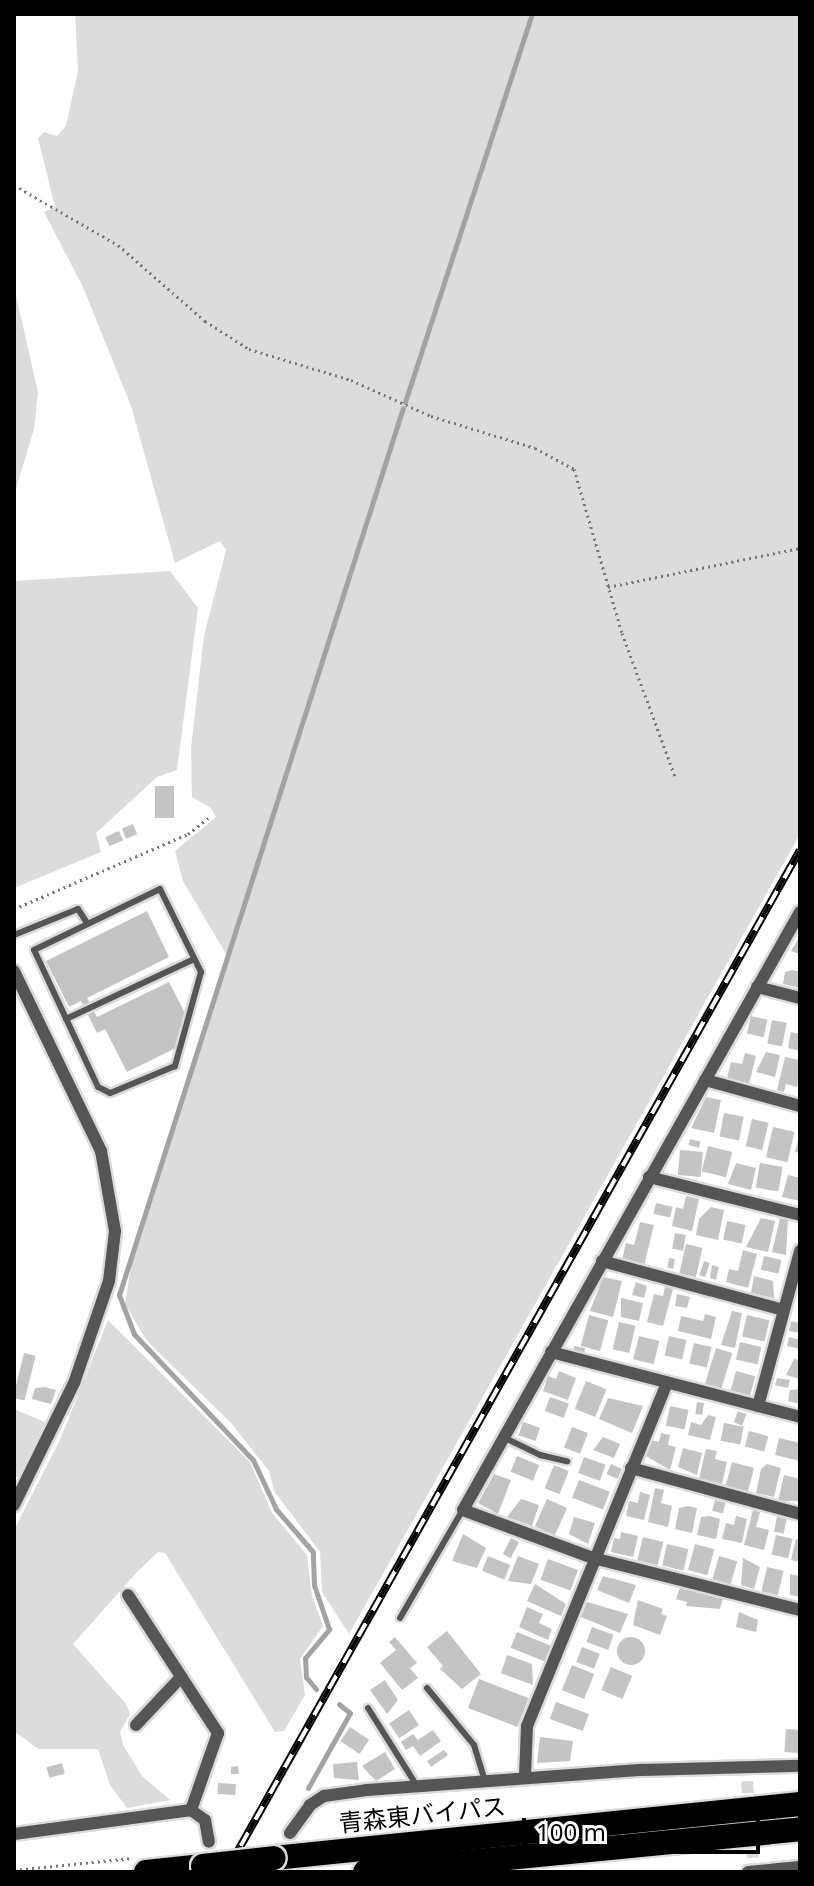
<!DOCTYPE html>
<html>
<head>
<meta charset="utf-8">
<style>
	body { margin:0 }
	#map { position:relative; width:814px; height:1886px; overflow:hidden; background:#fff; font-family:"Noto Sans","Noto Sans JP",sans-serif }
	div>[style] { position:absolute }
	.green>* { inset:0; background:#dcdcdc }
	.stream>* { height:5px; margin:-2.5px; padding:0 2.5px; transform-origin:2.5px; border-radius:2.5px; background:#a3a3a3 }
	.building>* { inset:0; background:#c4c4c4; transform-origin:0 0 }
	.round { border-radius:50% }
	.street-tunnel>* { height:12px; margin-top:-6px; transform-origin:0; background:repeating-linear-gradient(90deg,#d9d9d9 0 12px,transparent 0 18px) }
	.path>* { height:3px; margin-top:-1.5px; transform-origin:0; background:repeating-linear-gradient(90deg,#777 0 2px,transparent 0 6px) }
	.roads { filter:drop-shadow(2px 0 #dbdbdb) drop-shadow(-2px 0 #dbdbdb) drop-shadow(0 2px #dbdbdb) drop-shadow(0 -2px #dbdbdb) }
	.lane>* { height:6px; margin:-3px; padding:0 3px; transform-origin:3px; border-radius:3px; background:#555 }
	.street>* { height:12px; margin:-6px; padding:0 6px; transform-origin:6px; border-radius:6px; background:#555 }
	.highway>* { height:24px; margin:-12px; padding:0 12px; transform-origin:12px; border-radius:12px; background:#000 }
	.rail>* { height:8px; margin-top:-4px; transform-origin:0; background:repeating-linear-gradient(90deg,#fff 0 15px,#000 0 30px); box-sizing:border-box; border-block:2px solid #000 }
	.bridges { filter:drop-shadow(2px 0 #dbdbdb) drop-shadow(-2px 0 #dbdbdb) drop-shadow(0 2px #dbdbdb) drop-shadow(0 -2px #dbdbdb) }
	.highway-bridge>* { height:24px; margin:-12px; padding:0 12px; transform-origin:12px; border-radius:12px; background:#000 }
	span { translate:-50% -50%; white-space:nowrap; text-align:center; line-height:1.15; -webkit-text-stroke:6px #fff; paint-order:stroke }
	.street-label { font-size:24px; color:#000 }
	.frame { position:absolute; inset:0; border:16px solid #000; pointer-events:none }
	.scale { position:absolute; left:522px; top:1818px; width:238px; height:36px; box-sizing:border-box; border:4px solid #000; border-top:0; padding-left:10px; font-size:24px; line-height:28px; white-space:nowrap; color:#000; -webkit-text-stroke:6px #fff; paint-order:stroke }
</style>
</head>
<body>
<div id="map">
	<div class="green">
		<div style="clip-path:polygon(75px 14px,800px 14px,800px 834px,349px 1634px,322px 1592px,320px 1552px,274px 1491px,269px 1471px,232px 1424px,147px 1341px,125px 1304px,132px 1260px,226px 954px,183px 881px,175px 851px,216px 817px,211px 808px,192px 797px,191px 748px,204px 636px,226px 550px,220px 541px,175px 563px,131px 406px,83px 287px,44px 212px,55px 207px,38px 138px,44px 132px,57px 136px,66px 126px,78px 71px)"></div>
		<div style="clip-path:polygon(14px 287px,38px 392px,34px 429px,15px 492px,14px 570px)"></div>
		<div style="clip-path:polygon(170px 571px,198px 608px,177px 770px,157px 777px,96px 833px,101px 852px,14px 888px,14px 581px)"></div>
		<div style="clip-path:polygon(108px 1320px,250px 1462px,272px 1513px,307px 1555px,312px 1596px,323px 1626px,300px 1659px,305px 1695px,284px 1731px,275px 1732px,165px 1553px,158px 1552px,138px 1571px,73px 1644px,126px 1704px,130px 1714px,120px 1732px,123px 1745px,142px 1776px,170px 1800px,127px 1808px,110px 1785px,98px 1749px,38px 1749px,14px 1731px,14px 1530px,60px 1440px)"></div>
		<div style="clip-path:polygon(14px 1409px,45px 1422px,18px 1477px,14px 1477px)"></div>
	</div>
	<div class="stream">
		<div style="left:405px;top:402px;width:408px;rotate:-71.9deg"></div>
		<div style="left:316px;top:1689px;width:16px;rotate:-130deg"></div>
		<div style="left:306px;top:1677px;width:19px;rotate:-93deg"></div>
		<div style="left:305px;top:1658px;width:38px;rotate:-50deg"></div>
		<div style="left:329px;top:1629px;width:46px;rotate:-108.8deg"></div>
		<div style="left:314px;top:1585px;width:33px;rotate:-92deg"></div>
		<div style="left:313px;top:1552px;width:57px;rotate:-130.7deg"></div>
		<div style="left:276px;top:1509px;width:54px;rotate:-115.1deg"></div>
		<div style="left:253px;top:1460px;width:173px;rotate:-133.4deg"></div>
		<div style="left:134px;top:1334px;width:42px;rotate:-111deg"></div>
		<div style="left:119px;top:1295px;width:931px;rotate:-72.25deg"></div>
		<div style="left:308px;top:1788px;width:86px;rotate:-60.8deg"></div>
		<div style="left:350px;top:1713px;width:14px;rotate:-141deg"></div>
	</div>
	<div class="building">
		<div style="left:155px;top:786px;width:19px;height:32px"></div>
		<div style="left:133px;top:824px;width:11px;height:12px;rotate:68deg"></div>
		<div style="left:119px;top:831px;width:10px;height:15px;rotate:66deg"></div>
		<div style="clip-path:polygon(147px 911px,169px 957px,87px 998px,97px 1017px,169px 982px,186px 1015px,176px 1048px,127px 1072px,105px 1029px,97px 1033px,81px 1001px,69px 1007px,46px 961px)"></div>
		<div style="clip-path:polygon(800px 936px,800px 962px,799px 954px,791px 951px)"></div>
		<div style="clip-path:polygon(792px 970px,800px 972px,800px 988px,783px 984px,785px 972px)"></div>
		<div style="left:751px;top:1016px;width:17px;height:18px;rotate:13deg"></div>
		<div style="left:772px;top:1020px;width:15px;height:24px;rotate:11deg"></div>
		<div style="clip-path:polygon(791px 1032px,800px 1034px,800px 1051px,788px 1048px)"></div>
		<div style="clip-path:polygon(766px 1052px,780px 1055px,775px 1077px,756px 1072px)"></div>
		<div style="clip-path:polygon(745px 1053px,756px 1056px,749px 1084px,727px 1078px,731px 1062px,742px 1064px)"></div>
		<div style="clip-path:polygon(785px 1057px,800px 1060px,800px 1077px,797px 1087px,786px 1084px,784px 1092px,777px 1090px)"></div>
		<div style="clip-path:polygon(706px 1097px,721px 1100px,714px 1133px,691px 1128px)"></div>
		<div style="left:724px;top:1113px;width:20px;height:24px;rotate:11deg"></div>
		<div style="left:752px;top:1119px;width:17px;height:28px;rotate:13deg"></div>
		<div style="left:773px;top:1127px;width:22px;height:31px;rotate:13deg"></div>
		<div style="clip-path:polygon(800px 1133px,800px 1153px,795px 1152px)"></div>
		<div style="left:690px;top:1139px;width:11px;height:6px;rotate:15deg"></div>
		<div style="left:708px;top:1146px;width:25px;height:26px;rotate:14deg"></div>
		<div style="left:680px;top:1150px;width:23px;height:25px;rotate:5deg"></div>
		<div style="clip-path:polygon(736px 1163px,756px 1168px,751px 1190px,728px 1184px)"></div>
		<div style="left:760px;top:1163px;width:23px;height:25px;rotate:10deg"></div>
		<div style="clip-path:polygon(788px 1175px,800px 1178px,800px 1201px,782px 1197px)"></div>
		<div style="clip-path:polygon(686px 1196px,699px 1199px,692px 1231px,672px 1226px,676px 1207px,683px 1209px)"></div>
		<div style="left:656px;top:1203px;width:17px;height:11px;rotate:13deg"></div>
		<div style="clip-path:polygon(711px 1207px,724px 1210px,718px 1240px,696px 1235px,699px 1219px)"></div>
		<div style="clip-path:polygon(761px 1218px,775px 1221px,768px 1252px,746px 1247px)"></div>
		<div style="clip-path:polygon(780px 1218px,788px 1219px,786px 1255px,772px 1252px)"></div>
		<div style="left:727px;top:1221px;width:19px;height:19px;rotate:12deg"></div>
		<div style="clip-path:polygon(640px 1222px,654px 1225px,644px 1266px,622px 1260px,626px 1243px,634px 1245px)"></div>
		<div style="left:675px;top:1233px;width:11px;height:16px;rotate:10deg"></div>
		<div style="left:686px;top:1244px;width:17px;height:30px;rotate:13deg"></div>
		<div style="clip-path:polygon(743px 1250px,757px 1254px,748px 1288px,726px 1282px,729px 1269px,738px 1271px)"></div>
		<div style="left:764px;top:1256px;width:18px;height:14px;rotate:13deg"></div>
		<div style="left:669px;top:1258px;width:6px;height:10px;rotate:9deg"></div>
		<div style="left:704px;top:1261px;width:6px;height:15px;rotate:18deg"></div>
		<div style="clip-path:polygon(712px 1265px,719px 1267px,716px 1280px,710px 1278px)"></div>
		<div style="clip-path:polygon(754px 1276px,773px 1281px,774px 1298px,751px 1293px)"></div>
		<div style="clip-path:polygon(603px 1277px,622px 1281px,613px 1317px,590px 1311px)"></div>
		<div style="clip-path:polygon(636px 1282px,647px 1286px,644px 1298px,632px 1295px)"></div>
		<div style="clip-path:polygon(665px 1287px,673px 1289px,663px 1326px,647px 1322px,654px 1294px,663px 1296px)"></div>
		<div style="clip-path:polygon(677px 1294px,690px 1297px,687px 1308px,675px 1306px)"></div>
		<div style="clip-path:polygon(621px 1298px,643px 1303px,639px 1321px,621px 1317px)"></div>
		<div style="clip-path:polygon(732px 1311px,742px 1313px,735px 1348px,721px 1345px)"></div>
		<div style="clip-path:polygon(705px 1314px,716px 1317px,711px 1339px,678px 1331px,681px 1316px,703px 1321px)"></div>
		<div style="left:589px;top:1315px;width:20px;height:32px;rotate:15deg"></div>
		<div style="left:747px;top:1315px;width:23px;height:22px;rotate:13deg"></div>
		<div style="clip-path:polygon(791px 1321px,800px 1323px,800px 1333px,789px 1331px)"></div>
		<div style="left:619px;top:1322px;width:17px;height:28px;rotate:13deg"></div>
		<div style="left:639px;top:1336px;width:21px;height:24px;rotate:14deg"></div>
		<div style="left:669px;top:1336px;width:18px;height:20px;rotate:13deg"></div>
		<div style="clip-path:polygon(789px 1337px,800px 1340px,800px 1349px,787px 1346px)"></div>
		<div style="left:740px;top:1342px;width:22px;height:18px;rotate:13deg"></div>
		<div style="left:694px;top:1343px;width:18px;height:21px;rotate:13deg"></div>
		<div style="clip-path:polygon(574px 1346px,585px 1348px,584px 1355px,574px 1353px)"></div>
		<div style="left:716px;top:1348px;width:17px;height:38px;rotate:17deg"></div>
		<div style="left:24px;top:1353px;width:12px;height:46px;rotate:14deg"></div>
		<div style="clip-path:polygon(794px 1359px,800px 1360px,800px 1379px,786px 1375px)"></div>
		<div style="clip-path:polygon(559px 1371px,576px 1378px,568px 1400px,543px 1391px,548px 1376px,556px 1379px)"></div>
		<div style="left:736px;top:1371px;width:20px;height:20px;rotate:15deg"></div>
		<div style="clip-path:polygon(777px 1378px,790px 1380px,788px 1388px,775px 1385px)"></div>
		<div style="left:586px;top:1381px;width:22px;height:30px;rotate:22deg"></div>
		<div style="clip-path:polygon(45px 1387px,56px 1390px,51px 1404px,32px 1399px,35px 1388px)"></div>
		<div style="clip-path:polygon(800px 1389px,800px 1404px,788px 1401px,790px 1390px)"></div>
		<div style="left:550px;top:1397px;width:20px;height:15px;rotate:20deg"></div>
		<div style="clip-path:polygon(608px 1398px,643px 1406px,632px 1433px,599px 1419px)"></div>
		<div style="left:697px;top:1402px;width:7px;height:12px;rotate:8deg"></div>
		<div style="left:670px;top:1406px;width:19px;height:20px;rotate:12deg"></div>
		<div style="left:738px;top:1411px;width:9px;height:12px;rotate:21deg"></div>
		<div style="clip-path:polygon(708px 1415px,716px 1417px,710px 1440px,688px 1435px,691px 1422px,701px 1425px)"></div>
		<div style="left:523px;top:1422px;width:18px;height:14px;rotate:19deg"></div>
		<div style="left:724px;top:1423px;width:20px;height:18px;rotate:11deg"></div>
		<div style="left:572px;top:1427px;width:17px;height:22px;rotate:21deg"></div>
		<div style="left:749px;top:1431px;width:20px;height:16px;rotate:15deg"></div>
		<div style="clip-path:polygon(661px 1433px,670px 1435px,668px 1445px,676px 1447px,670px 1470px,646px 1456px,650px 1440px,659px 1442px)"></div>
		<div style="clip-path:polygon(603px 1437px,620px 1444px,614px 1458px,593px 1450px)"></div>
		<div style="clip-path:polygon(779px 1438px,800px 1443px,800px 1461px,775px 1455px)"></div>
		<div style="clip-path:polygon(683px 1448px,702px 1453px,697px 1475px,678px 1467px)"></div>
		<div style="clip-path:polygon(706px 1449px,717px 1451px,715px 1459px,727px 1462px,722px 1484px,699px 1478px)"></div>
		<div style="left:517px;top:1456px;width:24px;height:17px;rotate:22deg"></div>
		<div style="left:584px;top:1457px;width:23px;height:17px;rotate:20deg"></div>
		<div style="left:732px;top:1462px;width:23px;height:25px;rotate:15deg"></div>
		<div style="left:611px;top:1464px;width:12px;height:11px;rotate:24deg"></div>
		<div style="clip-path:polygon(767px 1464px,781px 1468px,774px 1497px,756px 1493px,761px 1469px)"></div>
		<div style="left:554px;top:1465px;width:16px;height:25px;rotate:22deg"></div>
		<div style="clip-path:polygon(494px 1474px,511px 1480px,498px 1514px,478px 1503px)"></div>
		<div style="clip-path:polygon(784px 1475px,800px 1479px,800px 1501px,778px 1501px)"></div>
		<div style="left:579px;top:1480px;width:33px;height:19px;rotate:21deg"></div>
		<div style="clip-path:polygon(655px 1488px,664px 1490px,661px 1503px,672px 1506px,668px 1527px,648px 1522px)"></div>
		<div style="clip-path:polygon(640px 1492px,650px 1495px,644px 1520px,626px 1516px,629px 1501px,638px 1503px)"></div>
		<div style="clip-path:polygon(521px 1499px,539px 1505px,532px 1526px,507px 1517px)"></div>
		<div style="left:547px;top:1499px;width:22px;height:30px;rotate:24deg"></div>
		<div style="left:715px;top:1500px;width:11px;height:11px;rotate:15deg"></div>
		<div style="clip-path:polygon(688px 1506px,697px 1508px,692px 1533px,675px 1529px,679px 1508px)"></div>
		<div style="clip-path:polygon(753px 1510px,760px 1512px,756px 1527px,769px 1530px,764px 1550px,744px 1545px)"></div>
		<div style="clip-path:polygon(710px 1516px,720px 1519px,716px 1539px,697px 1535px,701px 1517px)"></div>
		<div style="clip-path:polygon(736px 1516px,747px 1519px,742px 1543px,722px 1539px,726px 1523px,734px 1525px)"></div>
		<div style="left:777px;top:1516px;width:10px;height:16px;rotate:11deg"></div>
		<div style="clip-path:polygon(574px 1517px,595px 1523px,588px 1544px,569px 1534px)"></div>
		<div style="clip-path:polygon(621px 1532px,638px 1536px,633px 1557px,611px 1552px,614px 1538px,620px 1539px)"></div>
		<div style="clip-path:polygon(463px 1534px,486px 1548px,477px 1568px,452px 1561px)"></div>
		<div style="left:776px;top:1535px;width:17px;height:20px;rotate:13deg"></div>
		<div style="left:643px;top:1537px;width:21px;height:24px;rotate:14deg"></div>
		<div style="left:511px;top:1538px;width:9px;height:18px;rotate:27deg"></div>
		<div style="clip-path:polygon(796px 1539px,800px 1540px,800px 1562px,791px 1560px)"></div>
		<div style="left:667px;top:1544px;width:22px;height:22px;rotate:13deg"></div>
		<div style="left:695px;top:1544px;width:20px;height:27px;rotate:15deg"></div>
		<div style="left:488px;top:1556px;width:24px;height:16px;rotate:22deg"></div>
		<div style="clip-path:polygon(518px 1556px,539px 1564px,531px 1584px,508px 1581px)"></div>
		<div style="left:719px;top:1556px;width:19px;height:24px;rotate:16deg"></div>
		<div style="clip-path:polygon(743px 1558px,760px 1567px,754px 1589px,741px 1585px)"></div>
		<div style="left:548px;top:1559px;width:32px;height:22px;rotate:20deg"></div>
		<div style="left:767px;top:1567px;width:17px;height:25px;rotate:13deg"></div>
		<div style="clip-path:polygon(790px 1574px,800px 1576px,800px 1597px,790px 1595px)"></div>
		<div style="clip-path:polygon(603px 1576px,636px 1585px,629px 1603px,597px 1590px)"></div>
		<div style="clip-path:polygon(535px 1584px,566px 1604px,561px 1616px,527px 1601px)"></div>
		<div style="clip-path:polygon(680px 1587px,723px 1598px,720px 1609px,686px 1606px,687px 1602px,676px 1599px)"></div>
		<div style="clip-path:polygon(638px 1600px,663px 1609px,661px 1614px,667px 1616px,660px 1635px,633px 1625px)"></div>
		<div style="clip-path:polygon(587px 1602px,628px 1614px,620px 1633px,581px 1617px)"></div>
		<div style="clip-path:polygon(527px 1607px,543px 1614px,539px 1623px,552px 1629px,548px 1640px,519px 1627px)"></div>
		<div style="clip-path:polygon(739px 1612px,758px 1620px,756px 1632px,736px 1627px)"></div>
		<div style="left:592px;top:1627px;width:23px;height:16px;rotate:20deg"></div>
		<div style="clip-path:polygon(447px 1631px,481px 1674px,462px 1689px,440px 1669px,443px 1666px,427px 1647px)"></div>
		<div style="left:517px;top:1632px;width:38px;height:17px;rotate:22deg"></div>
		<div class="round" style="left:617px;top:1637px;width:28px;height:28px"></div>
		<div style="clip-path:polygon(395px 1637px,417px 1663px,410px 1668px,418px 1678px,402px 1690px,380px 1663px,396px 1650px,389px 1642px)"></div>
		<div style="left:582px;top:1647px;width:19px;height:16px;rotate:21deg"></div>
		<div style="clip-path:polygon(507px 1655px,532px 1664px,533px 1685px,501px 1673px)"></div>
		<div style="left:572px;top:1665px;width:24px;height:27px;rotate:22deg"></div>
		<div style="left:611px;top:1667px;width:23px;height:25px;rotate:23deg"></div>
		<div style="left:479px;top:1679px;width:53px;height:31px;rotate:21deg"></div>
		<div style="clip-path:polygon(385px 1680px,398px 1700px,387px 1714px,370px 1690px)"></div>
		<div style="left:556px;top:1702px;width:35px;height:18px;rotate:20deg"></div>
		<div style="left:409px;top:1710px;width:18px;height:24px;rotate:56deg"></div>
		<div style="left:350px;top:1727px;width:23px;height:17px;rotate:34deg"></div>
		<div style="left:786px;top:1729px;width:14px;height:23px;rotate:4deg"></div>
		<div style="clip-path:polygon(433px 1730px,441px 1741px,420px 1756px,413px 1746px,406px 1750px,401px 1742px,413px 1734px,418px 1740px)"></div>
		<div style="clip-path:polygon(540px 1737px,573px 1741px,570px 1761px,537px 1763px)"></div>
		<div style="clip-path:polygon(444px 1750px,448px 1755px,431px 1767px,427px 1761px)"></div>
		<div style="clip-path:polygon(385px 1752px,395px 1769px,376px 1781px,362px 1766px)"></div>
		<div style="clip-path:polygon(357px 1762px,359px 1780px,334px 1778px,333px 1764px)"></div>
		<div style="left:62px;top:1763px;width:11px;height:16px;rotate:75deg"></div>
		<div style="clip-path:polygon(238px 1766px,239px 1774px,231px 1774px,231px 1767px)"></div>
		<div style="left:218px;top:1783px;width:18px;height:11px;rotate:3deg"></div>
	</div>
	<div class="street-tunnel">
		<div style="left:747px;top:1781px;width:77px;rotate:85.5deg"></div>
		<div style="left:273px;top:1872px;width:43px;rotate:-66.4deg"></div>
	</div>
	<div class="path">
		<div style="left:14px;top:185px;width:120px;rotate:30deg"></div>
		<div style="left:118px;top:245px;width:116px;rotate:41.1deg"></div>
		<div style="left:205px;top:321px;width:52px;rotate:32.5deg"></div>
		<div style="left:249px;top:349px;width:107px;rotate:16.9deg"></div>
		<div style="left:351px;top:380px;width:88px;rotate:24.2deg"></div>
		<div style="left:431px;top:416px;width:109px;rotate:17.1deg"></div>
		<div style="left:535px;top:448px;width:44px;rotate:28.3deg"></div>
		<div style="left:574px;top:469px;width:171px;rotate:73.7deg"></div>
		<div style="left:622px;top:633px;width:156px;rotate:69.7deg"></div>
		<div style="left:608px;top:587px;width:196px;rotate:-11.5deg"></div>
		<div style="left:14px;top:909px;width:189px;rotate:-23.3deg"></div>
		<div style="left:188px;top:834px;width:29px;rotate:-38deg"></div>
		<div style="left:14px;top:1870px;width:119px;rotate:-5.8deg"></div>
	</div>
	<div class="roads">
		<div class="lane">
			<div style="left:160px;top:889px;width:93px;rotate:63.7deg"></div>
			<div style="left:201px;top:972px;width:98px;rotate:105.5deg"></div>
			<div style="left:175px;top:1066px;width:70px;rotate:157.4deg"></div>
			<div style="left:110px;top:1093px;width:13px;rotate:-153deg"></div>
			<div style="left:98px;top:1087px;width:151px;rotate:-115deg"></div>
			<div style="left:34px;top:950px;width:140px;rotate:-25.8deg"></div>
			<div style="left:14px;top:935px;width:69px;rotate:-22.1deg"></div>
			<div style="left:78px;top:909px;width:17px;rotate:57deg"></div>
			<div style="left:66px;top:1019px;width:141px;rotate:-25.1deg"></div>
			<div style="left:503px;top:1437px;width:41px;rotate:25.9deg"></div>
			<div style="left:540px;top:1455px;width:28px;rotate:13deg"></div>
			<div style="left:400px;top:1618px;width:124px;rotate:-59.9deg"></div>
			<div style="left:427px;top:1688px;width:74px;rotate:50.5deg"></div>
			<div style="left:474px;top:1745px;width:38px;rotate:73deg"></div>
			<div style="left:368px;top:1708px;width:92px;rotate:57.9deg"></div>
		</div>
		<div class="street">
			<div style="left:800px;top:912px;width:686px;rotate:119.4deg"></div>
			<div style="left:463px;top:1510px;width:139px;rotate:20.3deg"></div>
			<div style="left:593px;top:1558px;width:213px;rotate:14.1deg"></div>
			<div style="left:14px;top:971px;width:200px;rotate:64.2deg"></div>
			<div style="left:101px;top:1151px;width:81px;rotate:80.1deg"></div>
			<div style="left:115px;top:1231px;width:50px;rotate:96.8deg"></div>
			<div style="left:109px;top:1281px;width:108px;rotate:108.9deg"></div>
			<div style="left:74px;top:1383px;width:136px;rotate:116.2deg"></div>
			<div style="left:757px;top:987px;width:44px;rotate:14.3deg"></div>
			<div style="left:705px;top:1080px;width:98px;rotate:15.3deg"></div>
			<div style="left:649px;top:1177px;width:156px;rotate:14.1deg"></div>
			<div style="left:602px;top:1261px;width:188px;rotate:15.1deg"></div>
			<div style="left:551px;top:1352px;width:257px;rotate:14.6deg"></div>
			<div style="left:758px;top:1406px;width:161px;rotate:-74.8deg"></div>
			<div style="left:631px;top:1468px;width:175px;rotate:15.2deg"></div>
			<div style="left:128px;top:1595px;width:165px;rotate:56.9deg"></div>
			<div style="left:218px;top:1733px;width:82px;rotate:109.3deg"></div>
			<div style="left:136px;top:1725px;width:66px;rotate:-46.8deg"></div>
			<div style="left:525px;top:1776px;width:50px;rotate:-87.7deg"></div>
			<div style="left:527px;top:1726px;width:367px;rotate:-67.8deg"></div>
			<div style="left:290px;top:1833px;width:34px;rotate:-54deg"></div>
			<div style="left:310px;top:1805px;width:17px;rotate:-33deg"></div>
			<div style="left:324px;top:1796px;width:43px;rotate:-7.9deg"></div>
			<div style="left:367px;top:1790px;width:276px;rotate:-4.2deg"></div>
			<div style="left:642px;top:1770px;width:158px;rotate:-1.5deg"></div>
			<div style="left:14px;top:1834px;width:179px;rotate:-7.7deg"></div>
			<div style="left:191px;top:1810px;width:17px;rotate:36deg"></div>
			<div style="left:205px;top:1820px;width:22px;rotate:80deg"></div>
			<div style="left:748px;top:1872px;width:52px;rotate:-5.5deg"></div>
		</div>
		<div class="highway">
			<div style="left:274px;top:1858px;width:529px;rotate:-5.86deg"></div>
			<div style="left:146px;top:1872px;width:57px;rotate:-6deg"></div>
			<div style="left:365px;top:1872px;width:437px;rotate:-5.6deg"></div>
		</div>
	</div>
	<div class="rail">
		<div style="left:226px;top:1872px;width:1172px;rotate:-60.68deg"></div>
	</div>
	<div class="bridges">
		<div class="highway-bridge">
			<div style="left:203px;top:1866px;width:71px;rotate:-6.4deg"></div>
		</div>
	</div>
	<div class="street-label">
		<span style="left:422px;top:1814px;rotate:-6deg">青森東バイパス</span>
	</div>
	<div class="frame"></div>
	<div class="scale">100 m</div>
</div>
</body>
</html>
